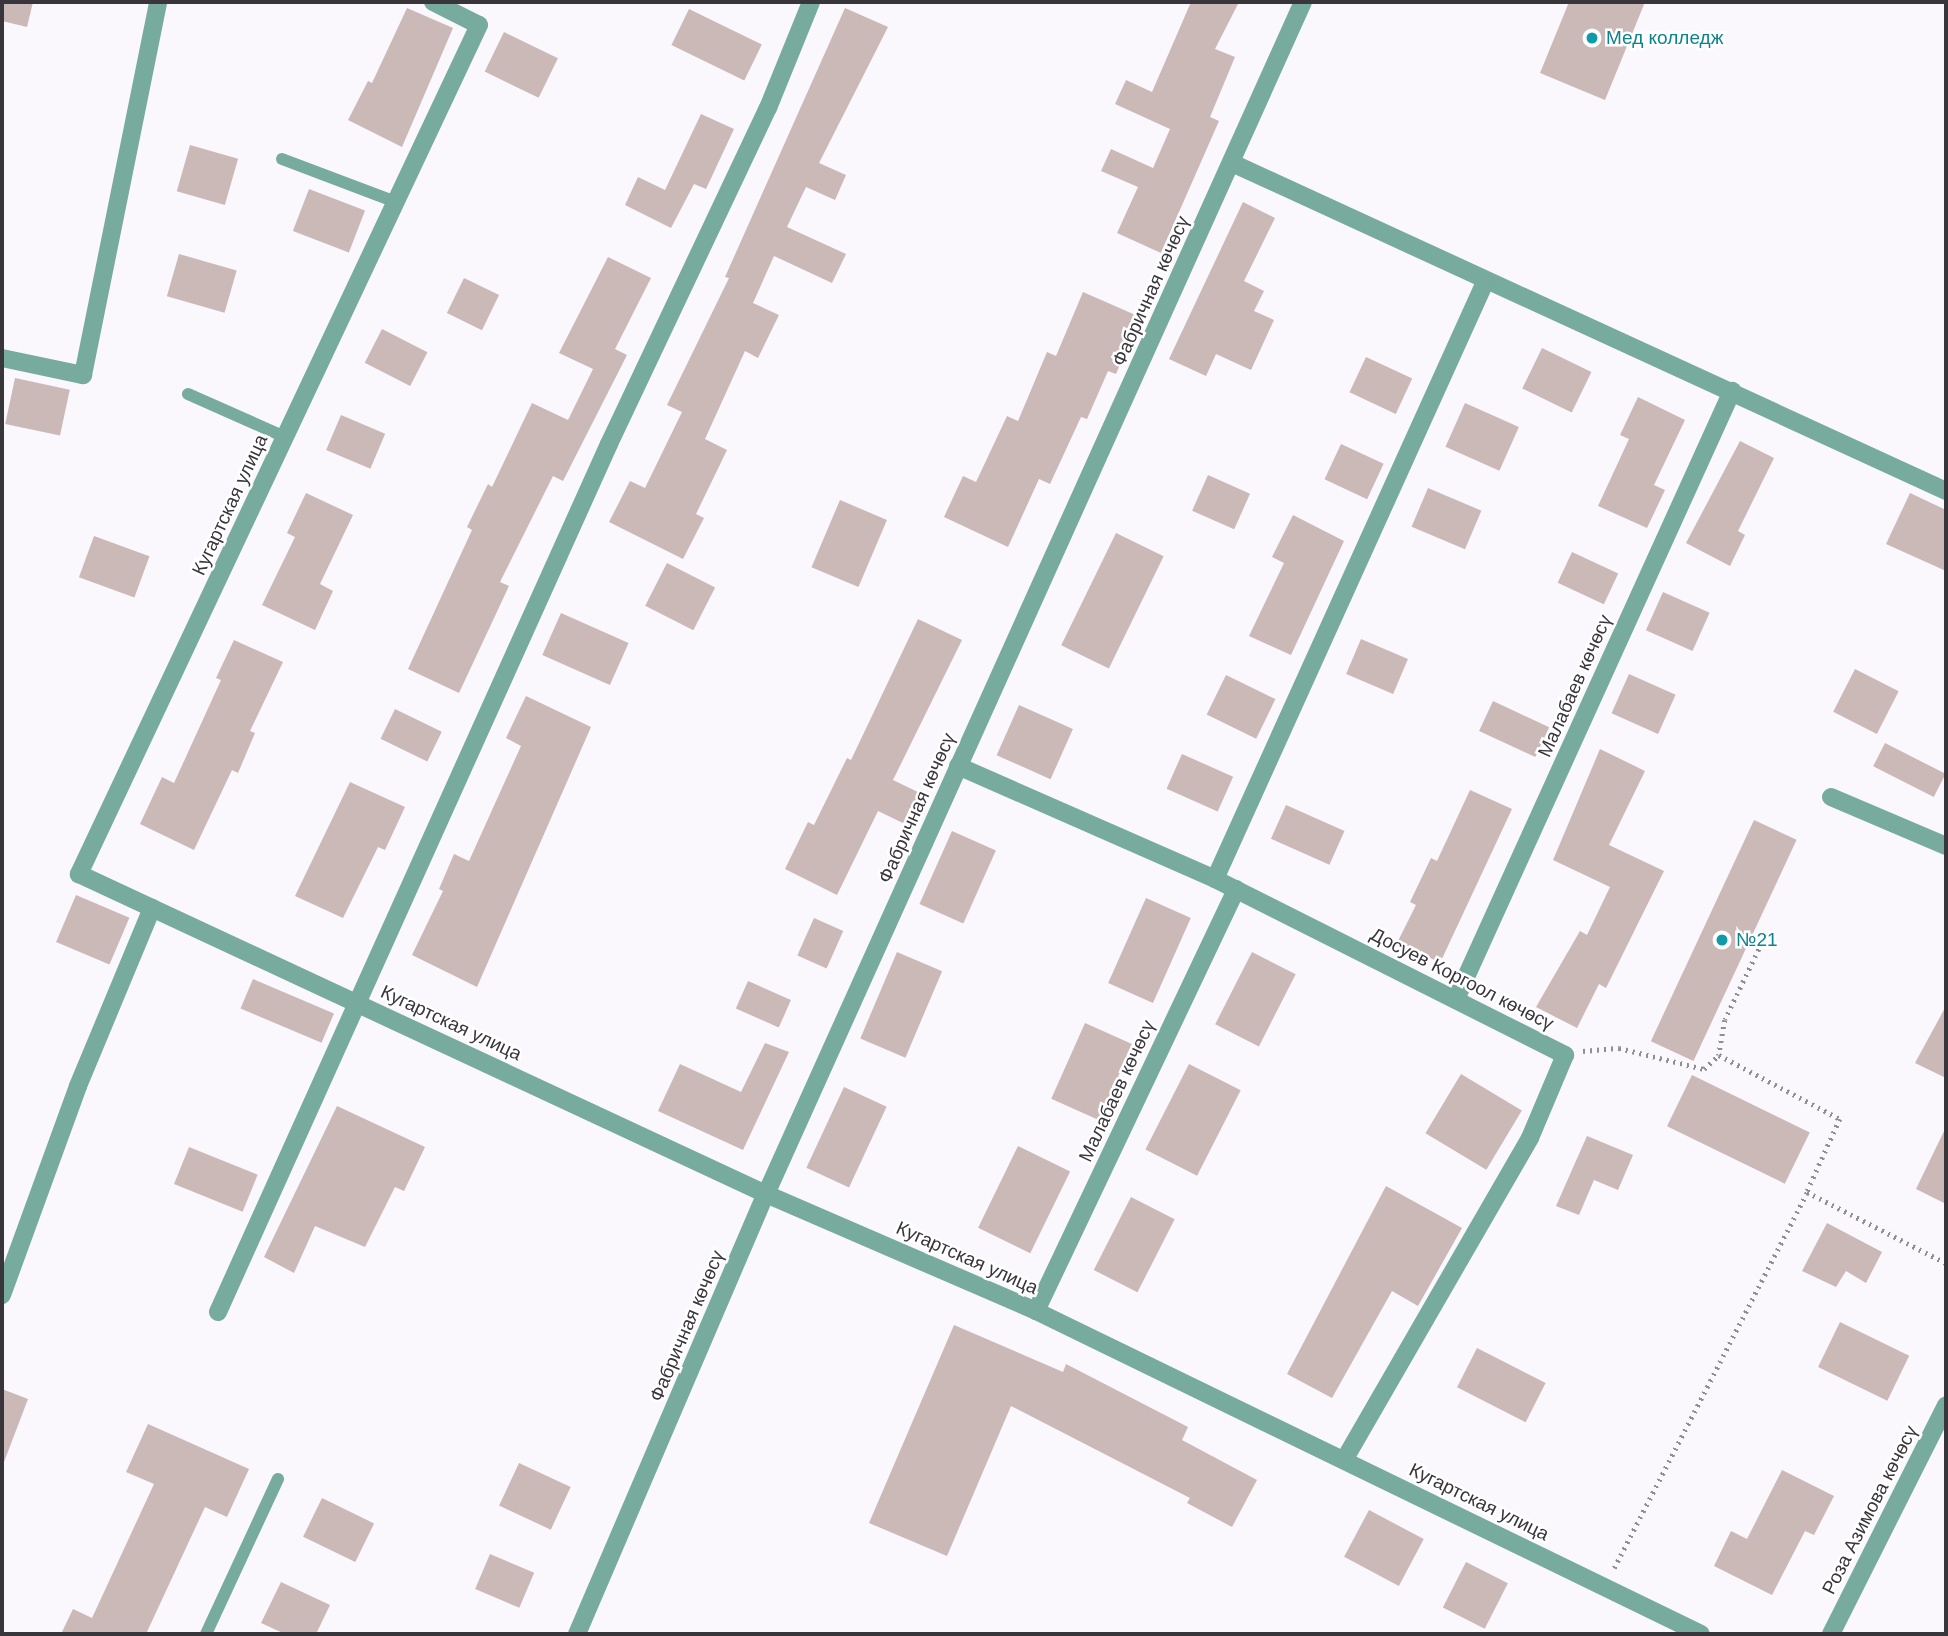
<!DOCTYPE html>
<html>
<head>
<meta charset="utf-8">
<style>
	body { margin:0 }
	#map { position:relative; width:1948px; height:1636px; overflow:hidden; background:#faf7fd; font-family:Arial,sans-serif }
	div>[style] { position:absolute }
	.building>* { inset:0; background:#cbb9b7; transform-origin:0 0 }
	.path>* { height:4.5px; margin-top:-2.25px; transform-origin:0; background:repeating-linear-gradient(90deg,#908d93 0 2px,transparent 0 7px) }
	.lane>* { height:12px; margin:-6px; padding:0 6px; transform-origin:6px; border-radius:6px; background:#76ab9d }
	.street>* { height:18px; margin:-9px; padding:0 9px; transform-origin:9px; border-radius:9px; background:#76ab9d }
	.dots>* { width:19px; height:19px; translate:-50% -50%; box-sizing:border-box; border:4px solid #fff; border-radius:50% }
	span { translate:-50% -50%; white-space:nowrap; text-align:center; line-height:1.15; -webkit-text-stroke:5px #fff; paint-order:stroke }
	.culture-label { font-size:19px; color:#0d838f }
	.left { translate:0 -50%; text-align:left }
	.street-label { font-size:19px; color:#38353b }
	.frame { position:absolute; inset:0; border:4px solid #38353b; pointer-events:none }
</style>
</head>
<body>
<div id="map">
	<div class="building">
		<div style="clip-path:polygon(2px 2px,33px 2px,27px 27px,2px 21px)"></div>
		<div style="clip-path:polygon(1191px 2px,1239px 2px,1215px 49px,1235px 57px,1210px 117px,1219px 121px,1161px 253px,1117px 233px,1138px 187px,1101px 171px,1111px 149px,1153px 168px,1170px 129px,1115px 104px,1126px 80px,1152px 92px)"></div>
		<div style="clip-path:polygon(1569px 2px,1645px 2px,1605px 100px,1540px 73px)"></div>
		<div style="clip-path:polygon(407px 8px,453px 28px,402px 147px,348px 120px,368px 81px,372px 83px)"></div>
		<div style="clip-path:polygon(845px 8px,888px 27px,819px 163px,846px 175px,835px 200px,806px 187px,787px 227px,846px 254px,832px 283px,774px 256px,753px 303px,779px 315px,758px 358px,745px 351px,705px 439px,727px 450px,696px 514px,704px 518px,683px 559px,609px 522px,630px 481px,645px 488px,682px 412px,667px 405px,729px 278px,725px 277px)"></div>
		<div style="left:689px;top:9px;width:81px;height:40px;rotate:26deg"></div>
		<div style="left:504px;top:32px;width:60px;height:44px;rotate:26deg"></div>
		<div style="clip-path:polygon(701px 114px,734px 129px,706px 189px,694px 184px,671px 228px,625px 205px,638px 177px,665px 190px)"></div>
		<div style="left:190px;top:145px;width:50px;height:48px;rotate:16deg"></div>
		<div style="left:309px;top:189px;width:60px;height:45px;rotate:21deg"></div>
		<div style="clip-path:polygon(1243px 202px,1275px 218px,1244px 281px,1264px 291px,1254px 311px,1274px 320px,1251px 370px,1216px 354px,1206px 376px,1169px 359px)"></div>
		<div style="left:179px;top:254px;width:60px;height:44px;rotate:16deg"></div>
		<div style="clip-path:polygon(608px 257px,651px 278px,615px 349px,627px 355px,563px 481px,553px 476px,500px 582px,509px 586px,459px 693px,408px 669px,472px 530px,467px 527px,488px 484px,492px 487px,532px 403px,568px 420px,593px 369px,559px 353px)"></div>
		<div style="left:464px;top:278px;width:39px;height:39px;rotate:26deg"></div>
		<div style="clip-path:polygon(1083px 292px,1140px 317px,1116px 374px,1108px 371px,1087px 419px,1081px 417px,1050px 484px,1039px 479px,1008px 547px,944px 517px,963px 476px,976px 482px,1007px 416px,1018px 421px,1047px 352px,1056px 356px)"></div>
		<div style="left:382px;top:329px;width:51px;height:38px;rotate:27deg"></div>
		<div style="left:1542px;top:348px;width:55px;height:45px;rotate:26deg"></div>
		<div style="left:1366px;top:357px;width:51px;height:39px;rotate:25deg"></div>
		<div style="left:15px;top:378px;width:56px;height:47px;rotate:12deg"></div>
		<div style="clip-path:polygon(1638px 397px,1685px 420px,1654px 485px,1665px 490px,1647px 528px,1598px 506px,1629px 439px,1620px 435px)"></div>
		<div style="left:1465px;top:403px;width:59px;height:48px;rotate:24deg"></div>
		<div style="left:341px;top:415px;width:48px;height:38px;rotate:23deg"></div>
		<div style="clip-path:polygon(1740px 441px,1774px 458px,1738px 531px,1745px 535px,1730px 566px,1686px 543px)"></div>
		<div style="left:1341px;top:444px;width:47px;height:39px;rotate:25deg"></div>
		<div style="left:1208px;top:475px;width:46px;height:39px;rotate:24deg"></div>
		<div style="left:1428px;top:488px;width:58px;height:42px;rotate:23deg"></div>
		<div style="clip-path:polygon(306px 493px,353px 515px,320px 584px,333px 591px,315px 630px,262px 605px,295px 537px,287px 533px)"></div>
		<div style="clip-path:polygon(1910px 493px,1946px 510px,1946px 571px,1886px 544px)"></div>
		<div style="left:840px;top:500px;width:51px;height:73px;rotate:23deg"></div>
		<div style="clip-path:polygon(1293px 515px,1344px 541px,1291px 655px,1249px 636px,1284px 563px,1272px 557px)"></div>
		<div style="left:1116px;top:533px;width:53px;height:125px;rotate:26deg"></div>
		<div style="left:94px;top:536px;width:59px;height:44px;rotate:20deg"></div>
		<div style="left:1572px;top:552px;width:51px;height:34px;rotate:25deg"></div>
		<div style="left:667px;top:563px;width:54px;height:48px;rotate:27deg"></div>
		<div style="left:1663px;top:592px;width:51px;height:42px;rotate:24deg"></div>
		<div style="left:561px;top:613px;width:74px;height:46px;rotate:24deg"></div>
		<div style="clip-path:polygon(918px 619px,962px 640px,893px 780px,922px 794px,907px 825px,878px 811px,837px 895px,785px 869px,808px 822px,814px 825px,847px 758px,851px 760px)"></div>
		<div style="left:1361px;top:639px;width:51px;height:38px;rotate:23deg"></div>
		<div style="clip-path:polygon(234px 640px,283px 662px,250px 731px,255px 733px,238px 773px,232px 770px,194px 850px,140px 824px,162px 777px,174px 783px,221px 680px,216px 678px)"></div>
		<div style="left:1855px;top:669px;width:49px;height:48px;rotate:27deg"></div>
		<div style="left:1629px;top:674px;width:51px;height:43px;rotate:24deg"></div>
		<div style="left:1226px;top:675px;width:55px;height:44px;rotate:26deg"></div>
		<div style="clip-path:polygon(526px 696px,591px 727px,477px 987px,412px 955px,443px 891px,439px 889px,454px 854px,469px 861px,521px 746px,506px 738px)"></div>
		<div style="left:1493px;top:701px;width:62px;height:33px;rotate:25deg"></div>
		<div style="left:1019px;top:705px;width:59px;height:55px;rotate:24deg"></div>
		<div style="left:395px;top:709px;width:52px;height:33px;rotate:26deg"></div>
		<div style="left:1885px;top:743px;width:68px;height:26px;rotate:27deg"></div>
		<div style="clip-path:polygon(1600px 749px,1645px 771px,1609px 845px,1664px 871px,1606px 988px,1599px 984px,1577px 1028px,1536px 1007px,1580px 931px,1587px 935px,1610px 887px,1553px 860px)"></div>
		<div style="left:1182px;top:754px;width:56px;height:38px;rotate:24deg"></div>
		<div style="clip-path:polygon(350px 782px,405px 807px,385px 850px,378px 847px,343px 918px,295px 896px)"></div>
		<div style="clip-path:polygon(1470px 790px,1512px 809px,1440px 963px,1398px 941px,1416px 905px,1410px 902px,1431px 858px,1437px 861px)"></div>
		<div style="left:1286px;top:805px;width:64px;height:37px;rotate:24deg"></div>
		<div style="left:1754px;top:820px;width:47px;height:244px;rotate:25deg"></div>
		<div style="left:952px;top:831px;width:48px;height:80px;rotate:24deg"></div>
		<div style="left:76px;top:895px;width:58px;height:51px;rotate:23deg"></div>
		<div style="left:1146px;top:898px;width:49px;height:93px;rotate:24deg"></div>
		<div style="left:814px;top:918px;width:32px;height:41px;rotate:24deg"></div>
		<div style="left:897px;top:952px;width:49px;height:94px;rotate:23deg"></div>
		<div style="left:1252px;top:952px;width:49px;height:81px;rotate:27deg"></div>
		<div style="left:253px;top:979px;width:88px;height:32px;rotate:23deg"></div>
		<div style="left:748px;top:981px;width:47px;height:30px;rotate:24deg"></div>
		<div style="clip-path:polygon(1946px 1006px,1946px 1078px,1915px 1063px)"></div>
		<div style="left:1085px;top:1023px;width:52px;height:83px;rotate:24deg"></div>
		<div style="clip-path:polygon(765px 1043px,789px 1052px,743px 1150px,658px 1111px,680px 1064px,741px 1092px)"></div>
		<div style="left:1189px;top:1064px;width:58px;height:96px;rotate:27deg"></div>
		<div style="left:1461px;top:1074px;width:71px;height:69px;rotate:31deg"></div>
		<div style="left:1692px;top:1075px;width:131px;height:57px;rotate:26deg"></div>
		<div style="left:844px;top:1087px;width:47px;height:89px;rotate:25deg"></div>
		<div style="clip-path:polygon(337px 1106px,425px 1147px,404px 1191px,395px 1187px,365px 1247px,315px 1226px,294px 1273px,264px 1257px)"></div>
		<div style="clip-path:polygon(1946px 1127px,1946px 1204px,1916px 1189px)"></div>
		<div style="clip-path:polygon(1587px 1136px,1633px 1155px,1618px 1190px,1594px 1180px,1579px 1215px,1556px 1206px)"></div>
		<div style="left:1018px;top:1146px;width:58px;height:91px;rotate:26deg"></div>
		<div style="left:189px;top:1147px;width:74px;height:40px;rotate:22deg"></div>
		<div style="clip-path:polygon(1386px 1186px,1462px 1228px,1418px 1306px,1392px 1291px,1332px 1398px,1287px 1374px)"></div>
		<div style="left:1131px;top:1197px;width:49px;height:82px;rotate:27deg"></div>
		<div style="clip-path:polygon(1827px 1223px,1882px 1252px,1866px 1283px,1846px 1271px,1836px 1287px,1802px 1271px)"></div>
		<div style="left:1840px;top:1322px;width:77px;height:50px;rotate:26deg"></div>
		<div style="clip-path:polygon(954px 1325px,1063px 1372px,1066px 1364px,1188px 1427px,1182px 1440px,1257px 1480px,1232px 1527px,1187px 1503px,1190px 1498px,1011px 1406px,947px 1556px,869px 1523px)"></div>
		<div style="left:1477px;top:1348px;width:77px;height:44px;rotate:27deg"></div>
		<div style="clip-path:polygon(2px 1389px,28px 1399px,4px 1462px,2px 1461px)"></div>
		<div style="clip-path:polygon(148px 1424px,249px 1469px,227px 1517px,205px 1507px,146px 1634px,61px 1634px,73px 1609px,92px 1618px,154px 1484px,126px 1472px)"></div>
		<div style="left:519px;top:1463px;width:57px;height:47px;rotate:25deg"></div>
		<div style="clip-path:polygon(1782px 1470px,1834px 1496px,1814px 1535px,1805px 1531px,1772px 1595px,1714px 1566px,1731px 1531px,1747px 1539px)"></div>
		<div style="left:322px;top:1498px;width:58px;height:43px;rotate:26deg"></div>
		<div style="left:1369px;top:1510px;width:62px;height:53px;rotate:28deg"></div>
		<div style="left:490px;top:1554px;width:48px;height:38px;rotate:23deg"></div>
		<div style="left:1466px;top:1562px;width:47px;height:51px;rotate:27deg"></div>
		<div style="clip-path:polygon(281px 1582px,330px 1605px,316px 1634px,285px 1634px,261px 1623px)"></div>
	</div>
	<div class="path">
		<div style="left:1762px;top:943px;width:85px;rotate:115.7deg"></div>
		<div style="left:1725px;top:1020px;width:36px;rotate:100deg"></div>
		<div style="left:1719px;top:1055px;width:137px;rotate:27.9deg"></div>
		<div style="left:1840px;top:1119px;width:80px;rotate:114.3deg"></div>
		<div style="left:1807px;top:1192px;width:156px;rotate:27.1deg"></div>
		<div style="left:1583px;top:1051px;width:36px;rotate:-5deg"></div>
		<div style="left:1619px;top:1048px;width:88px;rotate:13.9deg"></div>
		<div style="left:1704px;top:1069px;width:21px;rotate:-43deg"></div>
		<div style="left:1614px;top:1568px;width:423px;rotate:-62.8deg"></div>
	</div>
	<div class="lane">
		<div style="left:282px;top:159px;width:122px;rotate:20.7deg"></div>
		<div style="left:188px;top:394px;width:106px;rotate:23.9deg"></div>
		<div style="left:206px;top:1634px;width:171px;rotate:-65.1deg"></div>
	</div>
	<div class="street">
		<div style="left:433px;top:2px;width:51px;rotate:26.6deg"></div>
		<div style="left:479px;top:25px;width:939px;rotate:115.23deg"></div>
		<div style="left:79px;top:874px;width:758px;rotate:24.98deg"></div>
		<div style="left:766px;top:1194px;width:294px;rotate:23.4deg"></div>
		<div style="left:1036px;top:1311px;width:739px;rotate:25.91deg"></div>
		<div style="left:1232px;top:163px;width:786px;rotate:24.67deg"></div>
		<div style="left:2px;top:358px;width:83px;rotate:11.9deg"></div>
		<div style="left:83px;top:375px;width:380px;rotate:-78.6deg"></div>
		<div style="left:958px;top:766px;width:281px;rotate:23.7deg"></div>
		<div style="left:1215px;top:879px;width:392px;rotate:26.7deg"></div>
		<div style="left:1565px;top:1055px;width:90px;rotate:112.9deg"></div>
		<div style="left:1530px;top:1138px;width:372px;rotate:120deg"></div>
		<div style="left:1831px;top:797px;width:125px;rotate:23.1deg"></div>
		<div style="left:1215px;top:879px;width:655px;rotate:-65.66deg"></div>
		<div style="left:1456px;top:999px;width:668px;rotate:-65.58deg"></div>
		<div style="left:2px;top:1295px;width:222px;rotate:-70deg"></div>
		<div style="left:78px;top:1086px;width:193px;rotate:-67.4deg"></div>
		<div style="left:1036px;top:1311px;width:467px;rotate:-64.6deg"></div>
		<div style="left:218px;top:1312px;width:952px;rotate:-65.75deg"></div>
		<div style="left:609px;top:444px;width:372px;rotate:-64.7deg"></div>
		<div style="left:768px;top:108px;width:114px;rotate:-67.9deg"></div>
		<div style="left:577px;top:1634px;width:479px;rotate:-66.8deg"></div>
		<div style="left:766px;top:1194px;width:1307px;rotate:-65.75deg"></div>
		<div style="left:1831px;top:1634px;width:256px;rotate:-63.3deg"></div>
	</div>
	<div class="dots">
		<div style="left:1592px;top:38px;background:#0f9aa8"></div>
		<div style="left:1722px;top:940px;background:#0f9aa8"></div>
	</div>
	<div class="culture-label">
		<span class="left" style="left:1606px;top:38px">Мед колледж</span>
		<span class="left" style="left:1736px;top:940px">№21</span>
	</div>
	<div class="street-label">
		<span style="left:1151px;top:291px;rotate:-66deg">Фабричная көчөсү</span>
		<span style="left:230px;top:505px;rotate:-65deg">Кугартская улица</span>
		<span style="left:1575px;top:686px;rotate:-66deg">Малабаев көчөсү</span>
		<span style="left:917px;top:808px;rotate:-66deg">Фабричная көчөсү</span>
		<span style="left:1462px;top:979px;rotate:27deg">Досуев Коргоол көчөсү</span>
		<span style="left:451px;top:1023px;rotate:25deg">Кугартская улица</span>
		<span style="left:1117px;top:1091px;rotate:-65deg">Малабаев көчөсү</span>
		<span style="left:967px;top:1258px;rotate:24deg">Кугартская улица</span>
		<span style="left:687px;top:1326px;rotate:-67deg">Фабричная көчөсү</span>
		<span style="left:1479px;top:1502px;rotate:26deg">Кугартская улица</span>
		<span style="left:1870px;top:1510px;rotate:-63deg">Роза Азимова көчөсү</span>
	</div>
	<div class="frame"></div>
</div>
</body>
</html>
